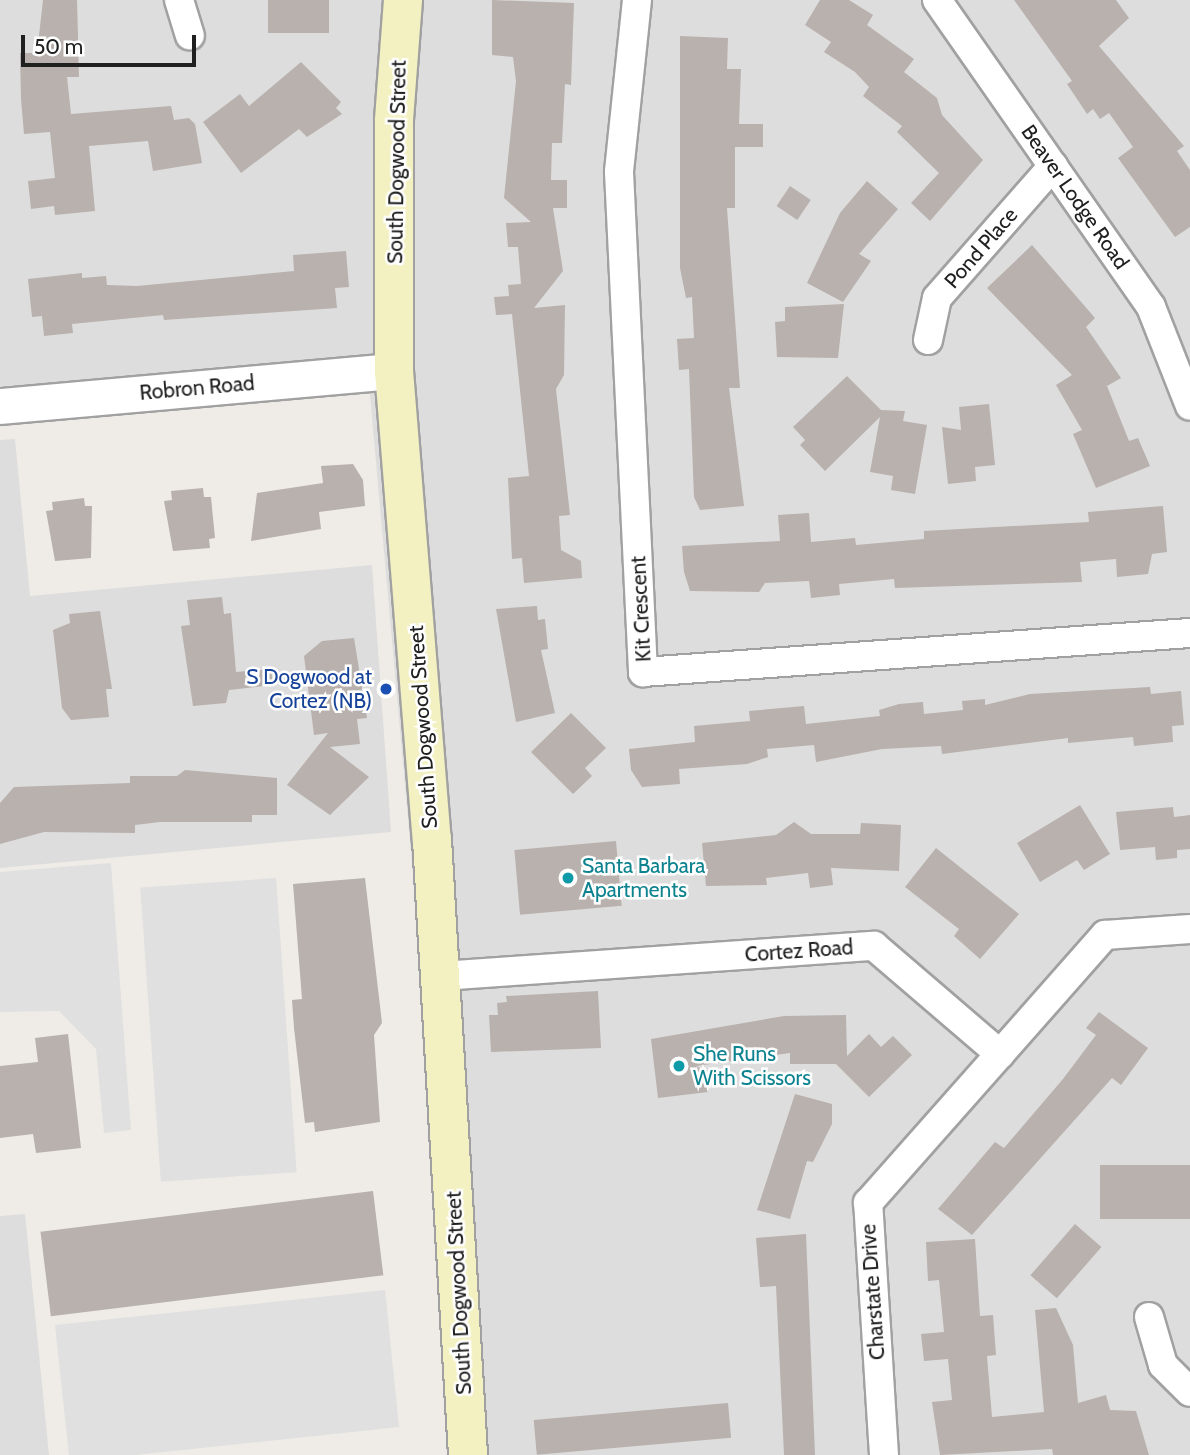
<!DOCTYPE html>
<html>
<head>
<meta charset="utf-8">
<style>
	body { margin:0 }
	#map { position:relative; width:1190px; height:1455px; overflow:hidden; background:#efece7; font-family:Cabin,sans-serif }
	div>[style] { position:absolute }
	.residential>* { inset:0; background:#dedddd }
	.parking>* { inset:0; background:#e0e0e0; transform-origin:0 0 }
	.building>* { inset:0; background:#b8b1ad; transform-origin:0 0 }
	.roads { filter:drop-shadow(2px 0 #a1a1a1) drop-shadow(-2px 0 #a1a1a1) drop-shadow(0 2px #a1a1a1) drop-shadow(0 -2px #a1a1a1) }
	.minor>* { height:28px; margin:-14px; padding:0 14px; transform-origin:14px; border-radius:14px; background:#fff }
	.tertiary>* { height:35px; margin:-17.5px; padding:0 17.5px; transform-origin:17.5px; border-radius:17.5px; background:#fff }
	.secondary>* { height:38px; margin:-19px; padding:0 19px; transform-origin:19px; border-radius:19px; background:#f3f1c2 }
	.dots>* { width:19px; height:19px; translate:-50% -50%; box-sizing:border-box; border:4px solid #fff; border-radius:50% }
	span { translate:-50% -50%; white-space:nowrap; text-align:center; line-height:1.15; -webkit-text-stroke:5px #fff; paint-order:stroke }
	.street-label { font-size:21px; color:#202020 }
	.transit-label { font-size:21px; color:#164399 }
	.right { translate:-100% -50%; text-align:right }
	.culture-label { font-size:21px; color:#0d838f }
	.left { translate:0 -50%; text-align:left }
	.scale { position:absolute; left:21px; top:35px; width:175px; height:32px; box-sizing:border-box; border:4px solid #202020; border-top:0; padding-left:9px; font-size:21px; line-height:24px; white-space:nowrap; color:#202020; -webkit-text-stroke:5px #fff; paint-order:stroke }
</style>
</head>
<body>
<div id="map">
	<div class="residential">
		<div style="clip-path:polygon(0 0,1190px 0,1190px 1455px,465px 1455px,368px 373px,0 386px)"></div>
		<div style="clip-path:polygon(15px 439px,30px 596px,372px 565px,391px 832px,0 868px,0 440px)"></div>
		<div style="clip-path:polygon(25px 1214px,49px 1455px,0 1455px,0 1216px)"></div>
	</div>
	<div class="parking">
		<div style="clip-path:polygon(111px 863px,131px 1130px,104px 1133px,96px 1049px,59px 1011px,0 1012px,0 872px)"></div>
		<div style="left:276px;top:878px;width:295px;height:136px;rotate:86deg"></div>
		<div style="clip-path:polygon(385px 1290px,399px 1427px,135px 1455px,69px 1455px,55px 1325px)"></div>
	</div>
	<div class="building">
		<div style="clip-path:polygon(43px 0,77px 0,79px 77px,67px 77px,71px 114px,171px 106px,174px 120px,189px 118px,195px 124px,202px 163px,153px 171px,148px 141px,89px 146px,95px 211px,55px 215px,54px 206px,31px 209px,28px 181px,55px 178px,50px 132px,24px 134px,21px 99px,20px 53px,37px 53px)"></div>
		<div style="left:268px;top:0;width:61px;height:33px"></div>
		<div style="clip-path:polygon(492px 0,574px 3px,571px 85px,565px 84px,562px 143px,552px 143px,551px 180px,567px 180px,567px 208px,553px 208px,563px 271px,534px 308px,565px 305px,564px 375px,556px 389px,570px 515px,559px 516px,561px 550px,581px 561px,582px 578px,524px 583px,522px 558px,512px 559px,508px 478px,529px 476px,512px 314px,496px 315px,494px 297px,509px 296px,508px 285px,521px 284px,518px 247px,508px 247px,506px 223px,531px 222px,504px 198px,516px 81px,513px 57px,492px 55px)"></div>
		<div style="clip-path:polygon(820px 0,849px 0,873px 15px,867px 25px,914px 59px,904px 72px,937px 98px,942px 115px,983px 160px,930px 221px,911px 203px,939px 173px,897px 132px,902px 126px,863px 96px,869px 87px,855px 72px,824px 52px,831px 42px,805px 25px)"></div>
		<div style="clip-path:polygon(1014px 0,1116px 0,1129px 18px,1099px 46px,1184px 146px,1177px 151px,1190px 170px,1190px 227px,1175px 237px,1118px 158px,1133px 147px,1109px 113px,1100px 119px,1093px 109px,1087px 114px,1067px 84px,1072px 81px)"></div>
		<div style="clip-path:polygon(680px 36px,728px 38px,727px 69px,741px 69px,739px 124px,763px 124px,763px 147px,735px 147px,735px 208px,727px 208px,740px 388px,729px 388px,744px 506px,700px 510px,694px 497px,689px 369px,679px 370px,677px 339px,694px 338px,692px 297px,686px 298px,680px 268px)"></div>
		<div style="clip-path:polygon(301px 62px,341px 102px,336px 108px,342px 114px,307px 137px,299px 129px,241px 173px,203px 122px,240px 94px,249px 106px)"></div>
		<div style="clip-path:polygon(867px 181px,898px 209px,859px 254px,871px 261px,843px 302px,807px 283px,840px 213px)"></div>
		<div style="left:790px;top:186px;width:25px;height:24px;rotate:34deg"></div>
		<div style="clip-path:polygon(1032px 245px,1095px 318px,1086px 327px,1121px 378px,1107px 386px,1129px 441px,1138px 438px,1150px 466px,1096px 488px,1073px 434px,1082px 430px,1056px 385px,1072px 375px,987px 288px)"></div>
		<div style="clip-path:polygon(346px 251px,349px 287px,335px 288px,337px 308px,164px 320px,163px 315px,72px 324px,73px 333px,44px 336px,42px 316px,32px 317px,28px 279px,82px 273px,82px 278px,106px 276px,107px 285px,137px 286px,294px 271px,293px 255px)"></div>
		<div style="clip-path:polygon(844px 304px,838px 358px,777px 357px,775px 322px,785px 321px,785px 307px)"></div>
		<div style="clip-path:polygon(847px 376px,881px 410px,905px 411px,903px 421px,927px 425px,915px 494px,891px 490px,893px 476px,870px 472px,880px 417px,825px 471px,800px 445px,805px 440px,793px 427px)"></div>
		<div style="clip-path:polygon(989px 404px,995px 465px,975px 467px,976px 481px,948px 484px,942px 427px,961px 430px,959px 407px)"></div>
		<div style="clip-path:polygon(353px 464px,363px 480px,365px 506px,319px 512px,321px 529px,251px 541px,257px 493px,323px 483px,321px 466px)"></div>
		<div style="clip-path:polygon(203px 488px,204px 497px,211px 497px,215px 538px,209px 539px,210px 548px,173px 551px,164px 501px,172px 500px,171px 491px)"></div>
		<div style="clip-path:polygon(84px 498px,85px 506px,92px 506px,91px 558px,55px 561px,46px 511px,53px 510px,52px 502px)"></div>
		<div style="clip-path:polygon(1163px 506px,1167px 552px,1152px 554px,1148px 574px,1117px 577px,1116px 559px,1080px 562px,1082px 582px,895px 588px,894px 579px,839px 584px,840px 595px,811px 598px,809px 581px,765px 583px,759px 592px,690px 591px,684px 572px,682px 546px,780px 541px,778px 515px,809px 513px,811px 542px,855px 538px,856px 545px,924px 539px,924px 531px,1089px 522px,1088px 512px)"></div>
		<div style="clip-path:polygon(222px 597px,224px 614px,231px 613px,236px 672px,271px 669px,273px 685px,229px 690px,226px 703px,193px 706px,181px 626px,190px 625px,187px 600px)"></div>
		<div style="clip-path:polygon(537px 606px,538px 620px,545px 619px,548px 649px,541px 650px,555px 713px,516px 722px,496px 609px)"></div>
		<div style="clip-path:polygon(100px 611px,112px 689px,106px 689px,109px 717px,71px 720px,62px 708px,53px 630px,70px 623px,69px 614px)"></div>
		<div style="clip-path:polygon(354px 638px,367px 718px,357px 719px,360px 744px,330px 747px,369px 777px,330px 815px,287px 785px,328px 733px,314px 735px,304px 656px,322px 641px)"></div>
		<div style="clip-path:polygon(1150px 687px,1151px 694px,1181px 691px,1184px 725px,1172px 726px,1173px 742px,1134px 746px,1133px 737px,1068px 743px,1068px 738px,942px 754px,941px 746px,882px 749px,816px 762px,814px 745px,767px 749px,768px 757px,747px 764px,679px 769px,680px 784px,642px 787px,631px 770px,629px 749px,695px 742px,694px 726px,750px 721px,749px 711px,804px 706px,806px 724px,880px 716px,879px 710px,899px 704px,923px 702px,924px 714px,963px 710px,962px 701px,985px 699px,985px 705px,1030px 694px)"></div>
		<div style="clip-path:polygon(571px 713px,606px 748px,585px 768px,592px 776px,573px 794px,531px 752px)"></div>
		<div style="clip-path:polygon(185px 770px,277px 778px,277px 815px,252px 815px,252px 822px,160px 822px,135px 825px,135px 833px,44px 832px,0 844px,0 803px,14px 787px,130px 783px,130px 776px,177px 776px)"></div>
		<div style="clip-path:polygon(1080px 805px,1110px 854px,1084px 870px,1077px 860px,1040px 882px,1017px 843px)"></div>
		<div style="clip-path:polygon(1173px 807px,1174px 817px,1190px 815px,1190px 849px,1177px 850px,1177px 858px,1156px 860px,1155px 847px,1120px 850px,1116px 812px)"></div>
		<div style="clip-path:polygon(794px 822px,811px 834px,860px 834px,861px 823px,901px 825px,899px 871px,831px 868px,833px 885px,810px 888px,808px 873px,766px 878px,767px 885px,706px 886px,702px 843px,776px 835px)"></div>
		<div style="left:616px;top:841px;width:65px;height:102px;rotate:85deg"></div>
		<div style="clip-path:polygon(936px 848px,1019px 914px,980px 959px,954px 936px,959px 929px,905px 887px)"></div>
		<div style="clip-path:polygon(365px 878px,382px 1023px,374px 1035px,380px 1122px,315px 1132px,314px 1122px,305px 1123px,294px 1028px,292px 1000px,302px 999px,293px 884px)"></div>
		<div style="clip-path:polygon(598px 991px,601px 1048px,491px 1052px,489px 1015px,498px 1015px,497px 1003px,507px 1002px,506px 996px)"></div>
		<div style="clip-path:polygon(1099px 1012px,1148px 1048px,1121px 1085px,1112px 1078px,972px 1235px,938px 1209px,995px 1142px,1004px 1148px,1063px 1079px,1096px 1035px,1086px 1028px)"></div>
		<div style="clip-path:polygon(846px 1015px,847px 1056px,869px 1034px,881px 1047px,893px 1036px,912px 1055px,869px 1097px,836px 1064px,790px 1064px,790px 1053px,696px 1066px,705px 1070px,708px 1092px,658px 1098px,651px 1039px,784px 1016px)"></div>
		<div style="clip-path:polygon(68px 1034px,81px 1148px,36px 1153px,33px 1134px,0 1138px,0 1066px,38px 1062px,35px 1038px)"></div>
		<div style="clip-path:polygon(795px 1094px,832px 1104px,832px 1124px,813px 1162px,807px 1161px,790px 1219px,757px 1210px)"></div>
		<div style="left:1190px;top:1165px;width:54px;height:90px;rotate:90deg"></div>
		<div style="left:373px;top:1191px;width:85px;height:335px;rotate:83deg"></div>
		<div style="left:1075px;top:1224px;width:35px;height:68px;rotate:41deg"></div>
		<div style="clip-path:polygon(806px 1234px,815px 1455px,784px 1455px,776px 1286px,760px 1287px,756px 1238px)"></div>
		<div style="clip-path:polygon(975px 1239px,980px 1316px,993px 1315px,996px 1355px,987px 1356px,992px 1417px,1044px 1412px,1035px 1310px,1056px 1308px,1073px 1345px,1078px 1403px,1106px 1395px,1110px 1410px,1136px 1411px,1149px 1455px,1053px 1455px,1052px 1449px,940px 1455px,932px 1402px,952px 1400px,948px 1359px,924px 1361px,921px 1334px,944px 1332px,939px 1280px,928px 1281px,926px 1242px)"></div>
		<div style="left:728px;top:1403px;width:35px;height:195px;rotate:85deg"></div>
	</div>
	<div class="roads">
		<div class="minor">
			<div style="left:179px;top:0;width:37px;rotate:73deg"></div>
			<div style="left:637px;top:0;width:173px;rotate:96deg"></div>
			<div style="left:619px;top:172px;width:501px;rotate:87.25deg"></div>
			<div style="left:643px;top:672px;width:548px;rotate:-4.08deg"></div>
			<div style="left:937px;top:0;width:374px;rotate:55.1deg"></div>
			<div style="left:1151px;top:307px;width:106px;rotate:68.5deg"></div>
			<div style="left:928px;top:340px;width:43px;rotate:-77.9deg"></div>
			<div style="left:937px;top:298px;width:176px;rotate:-48.7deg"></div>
			<div style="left:441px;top:976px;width:434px;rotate:-4deg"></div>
			<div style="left:874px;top:946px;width:166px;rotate:40.6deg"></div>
			<div style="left:1000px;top:1054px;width:159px;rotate:-48.6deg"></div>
			<div style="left:1105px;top:935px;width:85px;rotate:-4deg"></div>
			<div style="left:1149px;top:1317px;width:50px;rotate:73.7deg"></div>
			<div style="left:1163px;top:1365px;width:38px;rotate:45deg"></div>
			<div style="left:884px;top:1455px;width:253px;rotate:-93.6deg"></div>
			<div style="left:868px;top:1203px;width:199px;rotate:-48.5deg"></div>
		</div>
		<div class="tertiary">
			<div style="left:0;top:406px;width:396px;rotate:-5.1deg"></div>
		</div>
		<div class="secondary">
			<div style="left:403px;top:0;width:121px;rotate:94.3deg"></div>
			<div style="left:394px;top:121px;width:250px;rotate:90deg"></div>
			<div style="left:394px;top:371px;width:471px;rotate:85.4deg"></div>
			<div style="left:432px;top:840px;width:616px;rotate:86.65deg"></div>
		</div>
	</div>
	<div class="dots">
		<div style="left:386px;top:689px;background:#1a4fb4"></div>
		<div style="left:568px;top:878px;background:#0f9aa8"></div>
		<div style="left:679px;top:1066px;background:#0f9aa8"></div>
	</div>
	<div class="street-label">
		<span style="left:397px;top:162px;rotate:-89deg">South Dogwood Street</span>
		<span style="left:1075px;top:197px;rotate:55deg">Beaver Lodge Road</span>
		<span style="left:981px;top:248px;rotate:-49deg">Pond Place</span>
		<span style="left:197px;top:388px;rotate:-5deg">Robron Road</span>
		<span style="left:641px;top:609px;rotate:-93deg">Kit Crescent</span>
		<span style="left:423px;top:727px;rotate:-94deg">South Dogwood Street</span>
		<span style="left:799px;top:951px;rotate:-4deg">Cortez Road</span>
		<span style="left:873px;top:1292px;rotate:-94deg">Charstate Drive</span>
		<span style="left:459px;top:1293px;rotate:-93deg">South Dogwood Street</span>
	</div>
	<div class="transit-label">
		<span class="right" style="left:372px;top:689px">S Dogwood at<br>Cortez (NB)</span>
	</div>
	<div class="culture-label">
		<span class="left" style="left:582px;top:878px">Santa Barbara<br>Apartments</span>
		<span class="left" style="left:693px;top:1066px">She Runs<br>With Scissors</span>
	</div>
	<div class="scale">50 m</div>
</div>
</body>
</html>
